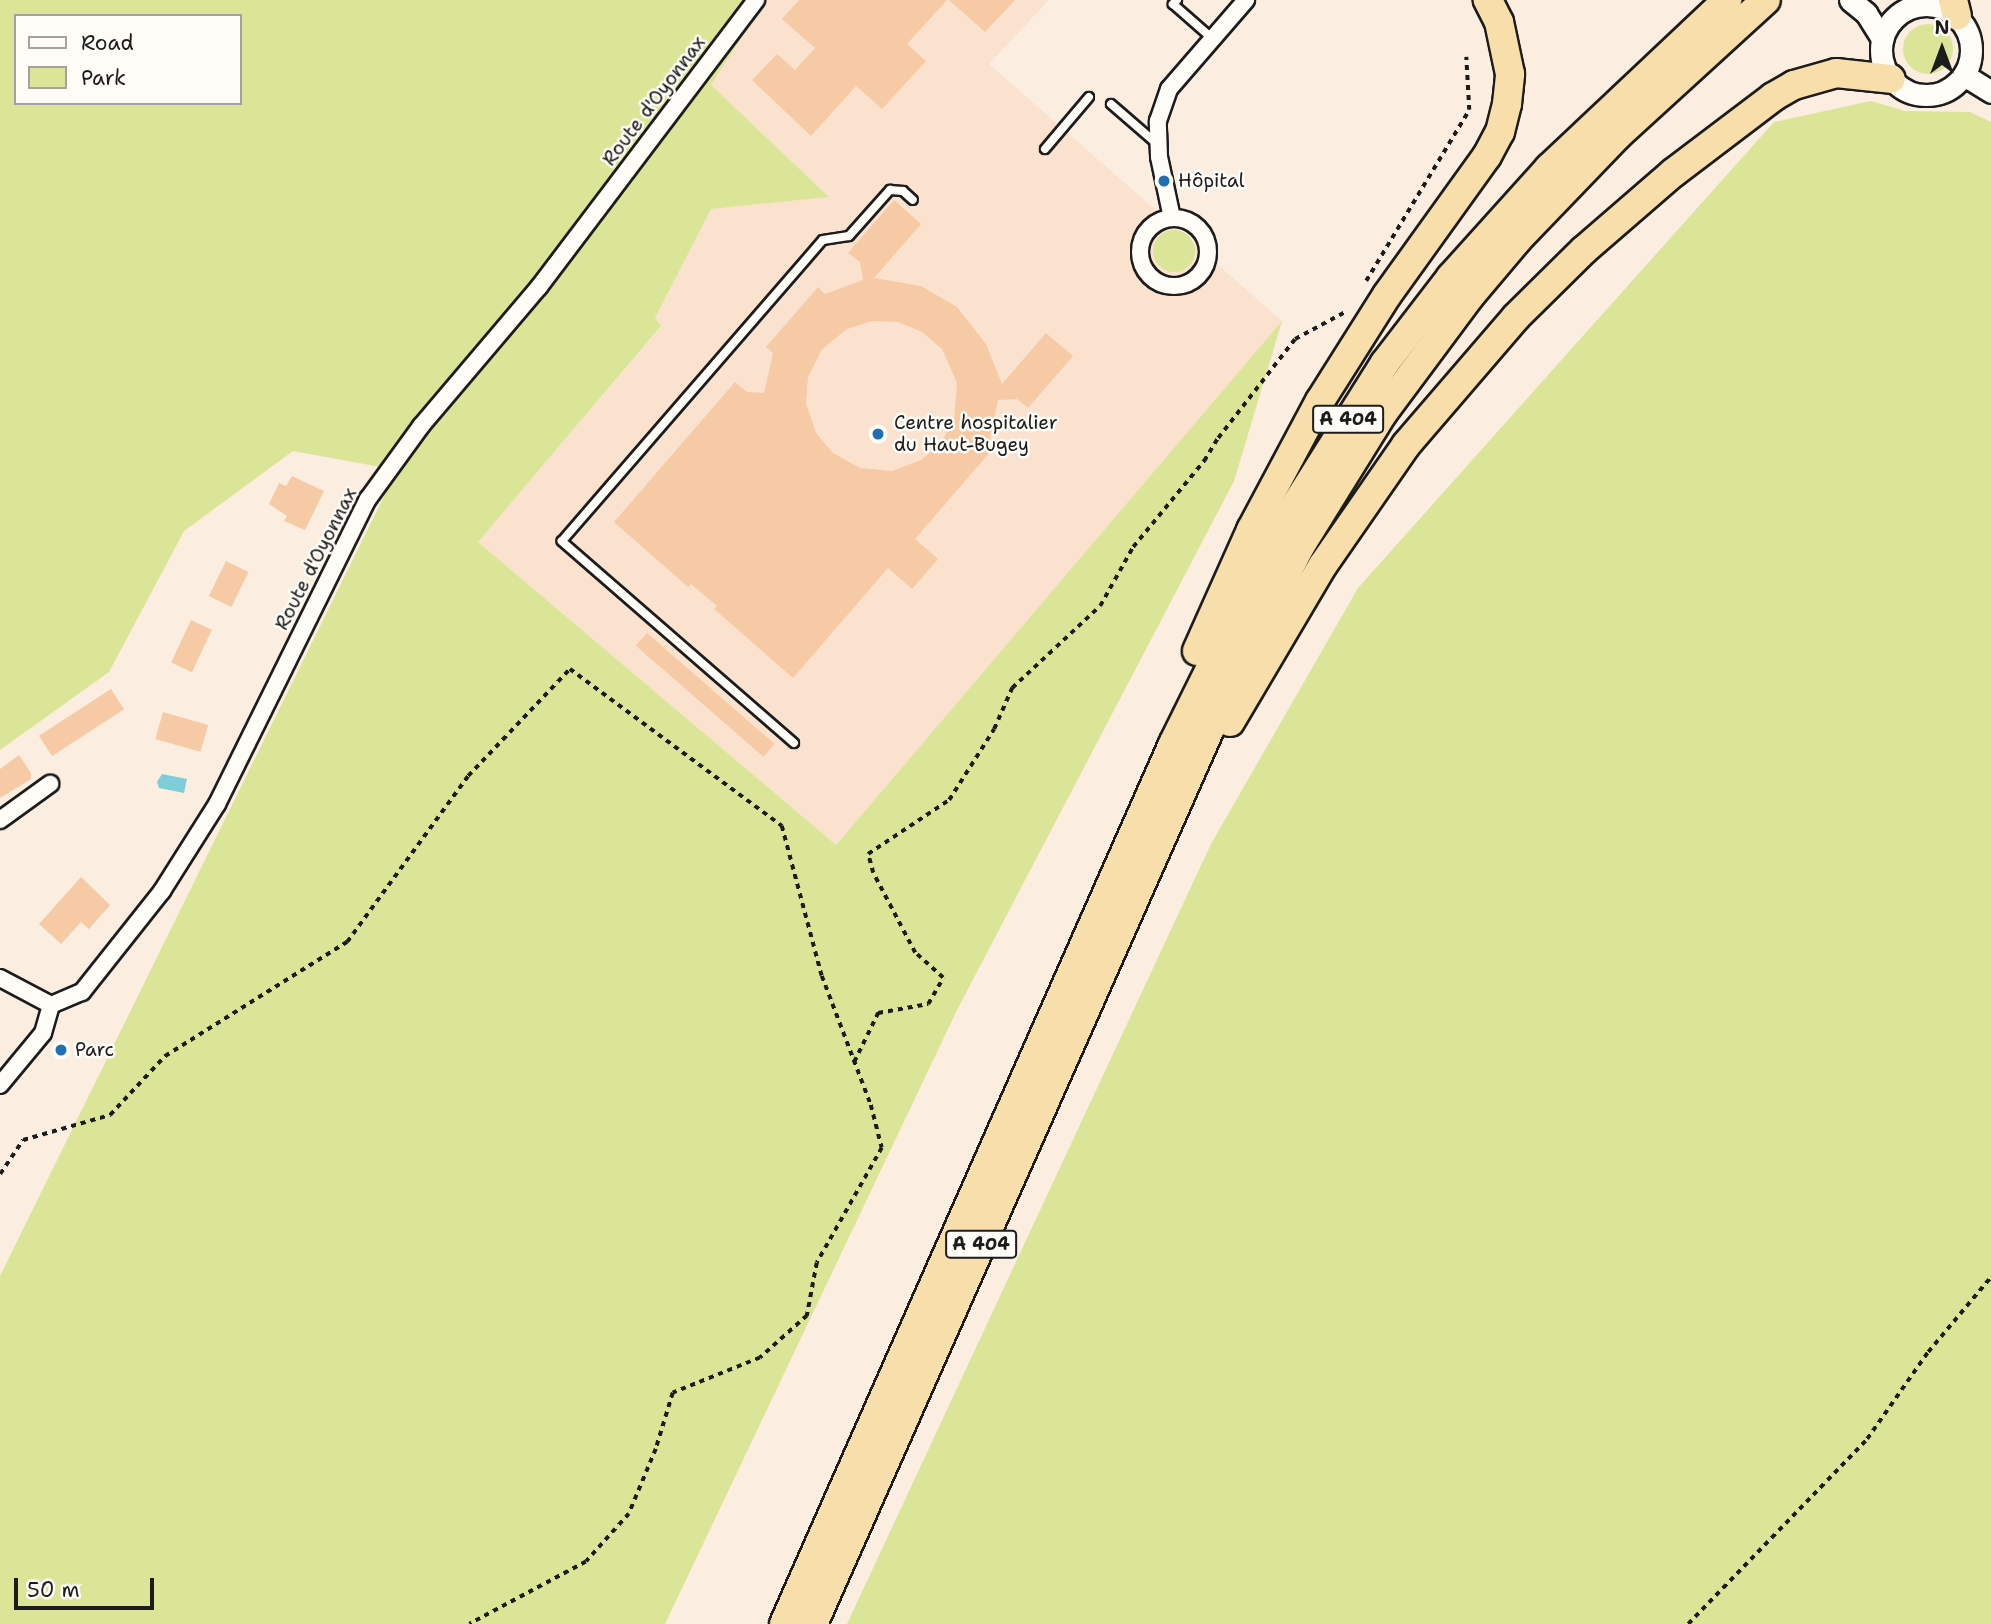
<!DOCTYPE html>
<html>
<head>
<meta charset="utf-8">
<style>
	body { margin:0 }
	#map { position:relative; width:1991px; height:1624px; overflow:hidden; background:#fbeddf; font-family:"Shantell Sans",sans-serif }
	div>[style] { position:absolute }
	.built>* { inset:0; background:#fae2ce }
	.green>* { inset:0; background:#dae598 }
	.round { border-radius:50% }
	.water>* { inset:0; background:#7eced9 }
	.building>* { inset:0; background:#f7caa6; transform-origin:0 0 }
	.path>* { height:3.5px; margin-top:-1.75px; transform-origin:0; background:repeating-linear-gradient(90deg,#1c1c1c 0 5px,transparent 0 10px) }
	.roads { filter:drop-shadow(2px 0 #1c1c1c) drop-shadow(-2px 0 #1c1c1c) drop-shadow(0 2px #1c1c1c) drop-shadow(0 -2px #1c1c1c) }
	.lane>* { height:8px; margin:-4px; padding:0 4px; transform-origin:4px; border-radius:4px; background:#fdfcf7 }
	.street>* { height:16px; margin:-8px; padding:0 8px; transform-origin:8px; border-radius:8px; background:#fdfcf7 }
	.street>.ring { margin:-8px; padding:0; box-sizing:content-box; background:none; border:16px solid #fdfcf7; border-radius:50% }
	.secondary>* { height:21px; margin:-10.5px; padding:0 10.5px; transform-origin:10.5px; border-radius:10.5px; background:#fdfcf7 }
	.secondary>.ring { margin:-10.5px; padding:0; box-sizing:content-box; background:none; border:21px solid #fdfcf7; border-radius:50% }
	.highway>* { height:28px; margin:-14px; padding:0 14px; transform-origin:14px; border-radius:14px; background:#f8deab }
	.dots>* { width:19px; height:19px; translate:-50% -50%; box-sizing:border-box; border:4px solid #fdfcf7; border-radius:50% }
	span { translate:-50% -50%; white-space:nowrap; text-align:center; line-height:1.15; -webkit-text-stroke:5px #fdfcf7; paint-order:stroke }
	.shield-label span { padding:2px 5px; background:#fdfcf7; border:2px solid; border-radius:5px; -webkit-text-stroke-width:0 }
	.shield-label { font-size:18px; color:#1c1c1c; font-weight:700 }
	.street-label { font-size:19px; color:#1c1c1c }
	.poi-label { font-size:19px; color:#1c1c1c }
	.left { translate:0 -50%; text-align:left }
	.legend { position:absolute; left:14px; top:14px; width:228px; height:91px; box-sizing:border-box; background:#fdfcf7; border:2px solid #a3a29f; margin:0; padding:9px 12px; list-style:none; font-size:21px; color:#1c1c1c }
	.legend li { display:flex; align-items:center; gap:14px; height:35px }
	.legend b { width:35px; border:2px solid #a3a29f }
	.north { position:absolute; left:1907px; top:14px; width:70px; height:70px; -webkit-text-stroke:5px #fdfcf7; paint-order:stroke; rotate:0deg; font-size:19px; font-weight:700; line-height:28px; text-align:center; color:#1c1c1c }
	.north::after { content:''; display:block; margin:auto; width:24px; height:32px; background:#1c1c1c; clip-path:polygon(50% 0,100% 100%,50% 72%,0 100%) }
	.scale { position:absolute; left:14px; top:1578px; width:140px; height:32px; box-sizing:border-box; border:4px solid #1c1c1c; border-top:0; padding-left:9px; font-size:21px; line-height:24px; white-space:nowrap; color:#1c1c1c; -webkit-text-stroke:5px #fdfcf7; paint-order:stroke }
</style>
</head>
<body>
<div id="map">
	<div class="built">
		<div style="clip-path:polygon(766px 0,1049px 0,989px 64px,1282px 321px,836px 845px,478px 542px,661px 327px,655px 318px,711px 209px,829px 197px,711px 85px)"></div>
	</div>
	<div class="green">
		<div style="clip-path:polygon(evenodd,0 0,766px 0,711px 85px,829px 197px,711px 209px,655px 318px,661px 326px,478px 542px,836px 845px,1282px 321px,1234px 481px,957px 1010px,665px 1624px,0 1624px,0 1276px,397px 470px,293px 451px,184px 531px,109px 672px,0 750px,0 0,16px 16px,240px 16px,240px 103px,16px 103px,16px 16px)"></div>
		<div class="round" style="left:1903px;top:24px;width:50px;height:50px"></div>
		<div style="clip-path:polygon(1871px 101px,1905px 111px,1970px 112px,1991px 122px,1991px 1624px,847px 1624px,1211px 844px,1358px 588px,1774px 122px)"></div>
		<div class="round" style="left:1153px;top:230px;width:42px;height:42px"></div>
	</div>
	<div class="water">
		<div style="clip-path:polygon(162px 774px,187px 779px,184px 793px,159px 788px,157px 782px)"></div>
	</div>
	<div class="building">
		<div style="clip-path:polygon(799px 0,947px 0,907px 44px,926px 61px,882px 109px,856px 86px,811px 136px,752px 80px,777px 54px,795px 70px,815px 48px,782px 19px)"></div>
		<div style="clip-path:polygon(949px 0,1015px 0,985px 32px)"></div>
		<div style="clip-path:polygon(evenodd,894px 200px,921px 224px,874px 278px,921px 286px,957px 307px,986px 344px,1002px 384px,1046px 333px,1073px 356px,1028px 408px,1017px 399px,998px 400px,990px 438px,997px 444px,915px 539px,938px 559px,912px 589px,888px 568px,793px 678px,714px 609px,717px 606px,691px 584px,688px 587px,614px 522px,735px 382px,747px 392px,764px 393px,773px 353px,766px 347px,818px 287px,825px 294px,863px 280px,860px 262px,848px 253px,894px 200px,872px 321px,898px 322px,922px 332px,942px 349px,957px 383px,954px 419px,941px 443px,921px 460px,892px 471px,860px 468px,833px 453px,816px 433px,806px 403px,808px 377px,822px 349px,847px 329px,872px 321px)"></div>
		<div style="clip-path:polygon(292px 476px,324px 491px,305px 530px,284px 521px,287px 516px,269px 504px,279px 483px,286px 486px)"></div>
		<div style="left:226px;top:561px;width:25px;height:39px;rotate:26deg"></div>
		<div style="left:191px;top:620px;width:23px;height:47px;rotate:25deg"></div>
		<div style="left:647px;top:633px;width:169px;height:17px;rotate:41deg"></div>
		<div style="left:111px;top:689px;width:24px;height:86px;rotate:57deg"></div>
		<div style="left:163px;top:712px;width:47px;height:28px;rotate:16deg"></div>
		<div style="clip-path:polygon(19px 755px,31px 773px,31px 779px,0 798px,0 769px)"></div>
		<div style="clip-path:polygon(81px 877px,110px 905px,89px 929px,81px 922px,61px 944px,39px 924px)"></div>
	</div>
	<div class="path">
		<div style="left:1366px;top:281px;width:200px;rotate:-58.9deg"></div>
		<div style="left:1469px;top:110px;width:53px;rotate:-93.2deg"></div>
		<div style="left:854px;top:1062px;width:55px;rotate:-63.9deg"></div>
		<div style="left:878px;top:1013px;width:51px;rotate:-10.2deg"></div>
		<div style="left:928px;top:1004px;width:30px;rotate:-60deg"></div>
		<div style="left:943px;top:978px;width:38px;rotate:-138deg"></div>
		<div style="left:915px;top:953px;width:90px;rotate:-117.7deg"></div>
		<div style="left:873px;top:873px;width:20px;rotate:-105deg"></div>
		<div style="left:868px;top:854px;width:97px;rotate:-33.7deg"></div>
		<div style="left:949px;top:800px;width:84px;rotate:-57.6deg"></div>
		<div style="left:994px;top:729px;width:45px;rotate:-66.3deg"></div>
		<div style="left:1012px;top:688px;width:120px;rotate:-43deg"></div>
		<div style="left:1100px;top:606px;width:68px;rotate:-60.8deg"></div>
		<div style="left:1133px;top:547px;width:112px;rotate:-50.5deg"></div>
		<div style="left:1204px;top:461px;width:27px;rotate:-59deg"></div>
		<div style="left:1218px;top:438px;width:125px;rotate:-52.1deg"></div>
		<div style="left:1295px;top:339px;width:59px;rotate:-28.3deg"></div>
		<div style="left:0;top:1174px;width:41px;rotate:-55.9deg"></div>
		<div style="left:23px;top:1140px;width:91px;rotate:-16deg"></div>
		<div style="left:110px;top:1115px;width:81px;rotate:-47deg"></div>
		<div style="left:165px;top:1056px;width:215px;rotate:-32.1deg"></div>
		<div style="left:347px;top:942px;width:205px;rotate:-53.9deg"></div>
		<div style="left:468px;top:776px;width:148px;rotate:-46.4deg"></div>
		<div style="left:570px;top:669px;width:264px;rotate:36.5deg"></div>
		<div style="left:782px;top:826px;width:155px;rotate:75.1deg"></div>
		<div style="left:822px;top:976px;width:138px;rotate:69.2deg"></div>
		<div style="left:871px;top:1105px;width:44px;rotate:75.7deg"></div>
		<div style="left:882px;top:1148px;width:132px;rotate:119.5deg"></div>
		<div style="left:817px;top:1263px;width:54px;rotate:100.7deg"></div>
		<div style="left:807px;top:1316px;width:63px;rotate:138.2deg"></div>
		<div style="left:760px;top:1358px;width:94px;rotate:158.1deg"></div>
		<div style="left:673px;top:1393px;width:59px;rotate:106.9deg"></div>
		<div style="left:656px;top:1449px;width:70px;rotate:112.6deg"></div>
		<div style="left:629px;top:1514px;width:64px;rotate:131.9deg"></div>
		<div style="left:586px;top:1562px;width:132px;rotate:151.9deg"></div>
		<div style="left:1688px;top:1624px;width:257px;rotate:-45.9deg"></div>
		<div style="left:1867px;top:1439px;width:106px;rotate:-55deg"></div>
		<div style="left:1928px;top:1352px;width:98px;rotate:-50deg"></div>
	</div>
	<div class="roads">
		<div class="lane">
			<div style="left:1177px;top:0;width:6px;rotate:135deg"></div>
			<div style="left:1173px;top:4px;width:53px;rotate:41.2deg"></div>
			<div style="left:1111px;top:104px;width:60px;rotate:40.9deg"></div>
			<div style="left:1045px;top:149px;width:68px;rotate:-49.8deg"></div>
			<div style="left:794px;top:743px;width:308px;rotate:-139deg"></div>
			<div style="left:562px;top:541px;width:398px;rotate:-49.1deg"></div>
			<div style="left:823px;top:240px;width:26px;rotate:-9deg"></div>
			<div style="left:849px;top:236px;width:62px;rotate:-48.3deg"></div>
			<div style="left:890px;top:190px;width:13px;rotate:4deg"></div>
			<div style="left:903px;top:191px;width:13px;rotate:42deg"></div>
		</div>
		<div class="street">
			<div class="ring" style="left:1140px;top:218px;width:52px;height:52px"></div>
			<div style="left:1172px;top:218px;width:62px;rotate:-102deg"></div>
			<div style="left:1159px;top:157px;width:36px;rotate:-92deg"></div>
			<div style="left:1158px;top:121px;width:34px;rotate:-71deg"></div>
			<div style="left:1169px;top:89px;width:118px;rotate:-49.1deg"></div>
			<div style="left:0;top:820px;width:62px;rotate:-35.8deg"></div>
			<div style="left:0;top:978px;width:58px;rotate:27.9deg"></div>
			<div style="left:0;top:1085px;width:67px;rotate:-50.4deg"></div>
			<div style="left:43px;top:1033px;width:29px;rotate:-74deg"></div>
			<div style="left:51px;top:1005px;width:34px;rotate:-23deg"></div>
			<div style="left:82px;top:992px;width:129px;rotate:-51.6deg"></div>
			<div style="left:162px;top:891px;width:103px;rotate:-57.7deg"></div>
			<div style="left:217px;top:804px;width:340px;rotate:-63.7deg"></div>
			<div style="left:368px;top:499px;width:90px;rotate:-54deg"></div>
			<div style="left:421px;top:426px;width:182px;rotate:-49.7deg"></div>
			<div style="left:539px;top:287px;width:360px;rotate:-52.9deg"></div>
		</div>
		<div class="secondary">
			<div style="left:1850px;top:0;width:21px;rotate:39deg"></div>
			<div style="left:1866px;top:13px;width:31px;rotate:58deg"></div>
			<div class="ring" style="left:1881px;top:5px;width:69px;height:69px"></div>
			<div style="left:1964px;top:75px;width:32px;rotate:32deg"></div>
		</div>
		<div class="highway">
			<div style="left:1953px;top:0;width:16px;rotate:76deg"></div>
			<div style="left:1197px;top:651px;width:133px;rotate:-65.9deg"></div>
			<div style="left:1251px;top:530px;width:146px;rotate:-61.9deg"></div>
			<div style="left:1320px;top:401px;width:125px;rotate:-57.7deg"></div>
			<div style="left:1387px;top:295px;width:171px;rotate:-54.3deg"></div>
			<div style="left:1487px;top:156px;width:27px;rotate:-62deg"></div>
			<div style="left:1500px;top:132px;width:29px;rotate:-76deg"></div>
			<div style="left:1507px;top:104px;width:30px;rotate:-84deg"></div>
			<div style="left:1510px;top:74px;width:53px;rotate:-101.9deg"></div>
			<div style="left:1499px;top:22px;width:25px;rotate:-117deg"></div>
			<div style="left:1230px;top:722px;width:182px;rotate:-59.4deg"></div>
			<div style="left:1323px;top:565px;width:146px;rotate:-55.3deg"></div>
			<div style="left:1406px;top:445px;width:169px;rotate:-49.3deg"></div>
			<div style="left:1516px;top:317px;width:95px;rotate:-44.6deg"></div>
			<div style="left:1584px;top:250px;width:118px;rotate:-40.9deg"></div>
			<div style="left:1673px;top:173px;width:126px;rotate:-37.2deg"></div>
			<div style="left:1773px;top:97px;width:24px;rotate:-30deg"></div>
			<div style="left:1794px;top:85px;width:44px;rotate:-15.9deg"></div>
			<div style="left:1836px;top:73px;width:55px;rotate:6.2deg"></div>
			<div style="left:784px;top:1624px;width:962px;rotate:-66.15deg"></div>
			<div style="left:1173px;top:744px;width:232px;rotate:-63.7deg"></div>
			<div style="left:1276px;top:536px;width:204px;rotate:-57.8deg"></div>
			<div style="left:1385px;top:363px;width:108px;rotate:-52.5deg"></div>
			<div style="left:1451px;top:277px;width:147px;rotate:-48deg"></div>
			<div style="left:1549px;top:168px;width:245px;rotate:-43.3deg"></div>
			<div style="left:813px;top:1624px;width:984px;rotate:-66.09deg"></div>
			<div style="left:1212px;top:724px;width:69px;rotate:-65.3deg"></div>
			<div style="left:1241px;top:661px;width:131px;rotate:-62.7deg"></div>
			<div style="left:1301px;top:545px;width:155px;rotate:-58.2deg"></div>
			<div style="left:1383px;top:413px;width:146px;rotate:-53.4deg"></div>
			<div style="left:1470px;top:296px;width:75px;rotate:-49.9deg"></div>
			<div style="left:1518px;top:239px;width:144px;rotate:-46.1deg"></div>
			<div style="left:1618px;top:135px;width:200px;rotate:-42.4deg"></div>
		</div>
	</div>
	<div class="dots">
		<div style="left:1164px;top:181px;background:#1f6fb2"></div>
		<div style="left:878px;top:434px;background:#1f6fb2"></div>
		<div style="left:61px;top:1050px;background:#1f6fb2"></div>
	</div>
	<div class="shield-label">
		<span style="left:1348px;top:419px">A 404</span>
		<span style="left:981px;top:1244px">A 404</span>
	</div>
	<div class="street-label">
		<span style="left:654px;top:101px;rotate:-53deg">Route d'Oyonnax</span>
		<span style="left:316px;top:559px;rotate:-63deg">Route d'Oyonnax</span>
	</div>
	<div class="poi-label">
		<span class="left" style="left:1178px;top:181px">Hôpital</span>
		<span class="left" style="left:894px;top:434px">Centre hospitalier<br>du Haut-Bugey</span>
		<span class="left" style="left:75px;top:1050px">Parc</span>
	</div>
	<ul class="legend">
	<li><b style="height:9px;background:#fdfcf7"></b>Road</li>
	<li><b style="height:19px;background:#dae598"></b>Park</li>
	</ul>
	<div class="north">N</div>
	<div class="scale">50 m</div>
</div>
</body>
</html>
